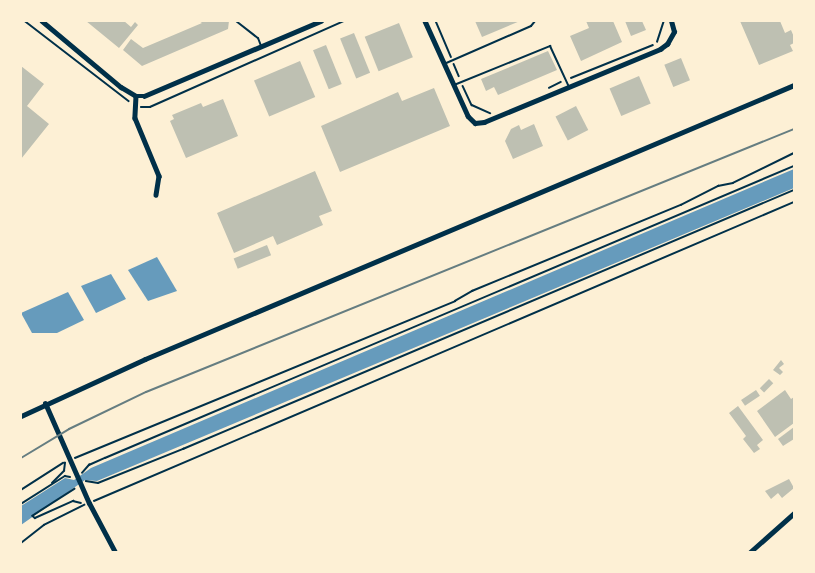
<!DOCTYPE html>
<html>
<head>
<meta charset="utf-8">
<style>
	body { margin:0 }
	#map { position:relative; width:815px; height:573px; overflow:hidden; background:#fdf0d5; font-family:"Roboto Condensed",sans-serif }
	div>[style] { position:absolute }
	.water>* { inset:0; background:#669bbc }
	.building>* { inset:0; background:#bec0b2; transform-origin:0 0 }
	.path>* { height:1.5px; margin:-0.75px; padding:0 0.75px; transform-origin:0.75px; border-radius:0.75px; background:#003049 }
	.service>* { height:2px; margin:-1px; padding:0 1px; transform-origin:1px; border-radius:1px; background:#003049 }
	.minor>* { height:4.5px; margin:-2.25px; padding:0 2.25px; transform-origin:2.25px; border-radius:2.25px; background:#003049 }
	.tertiary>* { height:5px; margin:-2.5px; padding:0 2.5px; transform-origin:2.5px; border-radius:2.5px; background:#003049 }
	.rail>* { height:2px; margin:-1px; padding:0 1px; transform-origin:1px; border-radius:1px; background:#657d81 }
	span { translate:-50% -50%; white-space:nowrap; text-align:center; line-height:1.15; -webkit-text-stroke:6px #fdf0d5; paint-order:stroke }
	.frame { position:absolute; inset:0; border:22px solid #fdf0d5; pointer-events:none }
</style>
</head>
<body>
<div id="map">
	<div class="water">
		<div style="clip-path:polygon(794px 169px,794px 188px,97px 481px,85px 480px,21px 525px,21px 506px,65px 478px,74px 480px,91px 468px)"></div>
		<div style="clip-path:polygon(157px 257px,177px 291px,148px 301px,128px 270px)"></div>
		<div style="clip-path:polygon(111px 274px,126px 299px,96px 313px,81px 286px)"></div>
		<div style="clip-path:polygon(68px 292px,84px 320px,57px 333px,32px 333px,21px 313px)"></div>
	</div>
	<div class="building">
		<div style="clip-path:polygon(86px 21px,124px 21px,131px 27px,135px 22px,138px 25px,119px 48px)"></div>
		<div style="clip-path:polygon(199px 21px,229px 21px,228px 29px,142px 66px,123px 50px,131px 39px,143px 48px,202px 23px)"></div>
		<div style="clip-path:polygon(475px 21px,520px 21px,482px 37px)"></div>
		<div style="clip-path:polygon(586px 21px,613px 21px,622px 42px,581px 61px,570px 36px,589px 28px)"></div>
		<div style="clip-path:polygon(625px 21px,642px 21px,646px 30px,631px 36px)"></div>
		<div style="clip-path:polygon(740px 21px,780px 21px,785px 33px,791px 30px,794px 37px,794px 43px,790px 45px,793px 51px,759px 65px)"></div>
		<div style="left:399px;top:23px;width:37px;height:37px;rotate:68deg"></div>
		<div style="left:354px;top:33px;width:43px;height:15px;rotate:68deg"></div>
		<div style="left:326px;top:45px;width:42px;height:14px;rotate:68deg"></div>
		<div style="clip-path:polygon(548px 51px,557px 70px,498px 95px,494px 87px,486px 91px,481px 79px)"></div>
		<div style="left:681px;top:58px;width:24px;height:18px;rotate:68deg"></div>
		<div style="left:300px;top:61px;width:39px;height:50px;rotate:67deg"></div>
		<div style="clip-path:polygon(21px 66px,44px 84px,27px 106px,49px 124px,21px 159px)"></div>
		<div style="left:639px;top:76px;width:30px;height:32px;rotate:67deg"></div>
		<div style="clip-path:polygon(434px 88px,450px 126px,340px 172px,321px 126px,398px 92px,402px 101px)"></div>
		<div style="clip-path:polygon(223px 99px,238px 136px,186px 158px,170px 121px,174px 119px,172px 115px,201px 103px,203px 107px)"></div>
		<div style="left:576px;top:106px;width:27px;height:23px;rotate:63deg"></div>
		<div style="clip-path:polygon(534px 124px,543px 146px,513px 159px,505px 141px,511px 129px,519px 125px,521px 130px)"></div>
		<div style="clip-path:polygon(315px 171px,332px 211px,319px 216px,323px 225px,277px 245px,273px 236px,234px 253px,217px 213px)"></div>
		<div style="left:267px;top:245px;width:11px;height:36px;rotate:68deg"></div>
		<div style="clip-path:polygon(781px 360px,784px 364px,779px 368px,783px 372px,780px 375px,773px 370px)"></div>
		<div style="left:769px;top:379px;width:6px;height:13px;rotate:45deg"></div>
		<div style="left:756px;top:390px;width:7px;height:18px;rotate:56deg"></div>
		<div style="clip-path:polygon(785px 390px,791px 399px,794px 397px,794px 423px,775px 437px,757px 411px)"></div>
		<div style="clip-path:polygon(738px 406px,763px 440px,757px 445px,760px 449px,754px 453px,743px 439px,746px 436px,729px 413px)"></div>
		<div style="clip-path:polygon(794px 427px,794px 439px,783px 446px,778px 439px)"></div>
		<div style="clip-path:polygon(789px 479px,794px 488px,782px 498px,778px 493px,771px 499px,765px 491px)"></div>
	</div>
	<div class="path">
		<div style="left:25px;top:21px;width:131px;rotate:37.6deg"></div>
		<div style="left:436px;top:21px;width:39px;rotate:67deg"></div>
		<div style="left:657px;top:42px;width:22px;rotate:-72deg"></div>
		<div style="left:454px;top:64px;width:13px;rotate:67deg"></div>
		<div style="left:571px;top:78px;width:88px;rotate:-21.9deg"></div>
		<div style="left:463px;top:86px;width:21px;rotate:65deg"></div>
		<div style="left:472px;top:105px;width:20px;rotate:24deg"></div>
		<div style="left:549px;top:88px;width:13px;rotate:-27deg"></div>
		<div style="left:141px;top:107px;width:9px"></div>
		<div style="left:150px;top:107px;width:212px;rotate:-23.9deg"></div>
		<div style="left:75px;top:458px;width:411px;rotate:-22.4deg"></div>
		<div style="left:455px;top:301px;width:20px;rotate:-30deg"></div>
		<div style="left:472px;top:291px;width:226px;rotate:-22.4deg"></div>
		<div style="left:681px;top:205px;width:42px;rotate:-27.2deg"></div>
		<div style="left:718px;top:186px;width:15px;rotate:-11deg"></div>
		<div style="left:733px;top:183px;width:68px;rotate:-26.2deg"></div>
		<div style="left:82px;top:473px;width:11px;rotate:-49deg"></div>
		<div style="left:89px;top:465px;width:17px;rotate:-24deg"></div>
		<div style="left:105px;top:458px;width:748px;rotate:-22.97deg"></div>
		<div style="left:86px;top:481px;width:12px;rotate:9deg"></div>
		<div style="left:98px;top:483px;width:92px;rotate:-21.8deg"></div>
		<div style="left:183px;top:449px;width:664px;rotate:-22.97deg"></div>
		<div style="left:52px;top:483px;width:17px;rotate:-45deg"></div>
		<div style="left:64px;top:471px;width:8px;rotate:-83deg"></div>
		<div style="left:75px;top:489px;width:50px;rotate:147.3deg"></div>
		<div style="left:33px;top:516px;width:3px;rotate:45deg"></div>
		<div style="left:35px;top:518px;width:42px;rotate:-24.1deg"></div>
		<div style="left:73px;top:501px;width:8px;rotate:14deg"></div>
		<div style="left:21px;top:490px;width:50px;rotate:-32.7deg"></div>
		<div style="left:94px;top:501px;width:761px;rotate:-23.13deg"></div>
		<div style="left:21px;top:504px;width:52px;rotate:-32.5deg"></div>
		<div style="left:65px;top:476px;width:5px;rotate:11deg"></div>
		<div style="left:21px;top:543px;width:29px;rotate:-38deg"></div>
		<div style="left:44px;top:525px;width:45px;rotate:-26.6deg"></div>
	</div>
	<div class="service">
		<div style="left:236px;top:21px;width:28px;rotate:38deg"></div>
		<div style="left:258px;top:38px;width:9px;rotate:69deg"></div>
		<div style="left:444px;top:64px;width:95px;rotate:-23.6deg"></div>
		<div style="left:531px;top:26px;width:6px;rotate:-51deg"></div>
		<div style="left:454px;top:85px;width:104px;rotate:-22.1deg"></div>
		<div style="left:550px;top:46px;width:45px;rotate:65.1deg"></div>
	</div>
	<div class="minor">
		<div style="left:42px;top:21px;width:103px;rotate:39.9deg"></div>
		<div style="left:121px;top:87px;width:17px;rotate:31deg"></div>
		<div style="left:136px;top:96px;width:8px"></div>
		<div style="left:144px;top:96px;width:192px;rotate:-23deg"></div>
		<div style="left:425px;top:21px;width:104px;rotate:65.6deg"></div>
		<div style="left:468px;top:116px;width:10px;rotate:45deg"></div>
		<div style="left:475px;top:123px;width:9px;rotate:-6deg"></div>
		<div style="left:484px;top:122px;width:191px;rotate:-22.5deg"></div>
		<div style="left:660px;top:49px;width:9px;rotate:-36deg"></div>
		<div style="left:667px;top:44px;width:14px;rotate:-60deg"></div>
		<div style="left:674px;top:32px;width:11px;rotate:-105deg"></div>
		<div style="left:136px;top:96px;width:22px;rotate:93deg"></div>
		<div style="left:135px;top:118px;width:63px;rotate:67.5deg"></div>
		<div style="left:159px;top:176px;width:19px;rotate:99deg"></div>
	</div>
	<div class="tertiary">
		<div style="left:45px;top:403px;width:109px;rotate:66.3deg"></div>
		<div style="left:89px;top:503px;width:55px;rotate:62deg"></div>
		<div style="left:21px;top:416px;width:136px;rotate:-24.7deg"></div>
		<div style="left:145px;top:359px;width:704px;rotate:-22.89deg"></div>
		<div style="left:750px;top:552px;width:59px;rotate:-41.6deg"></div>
	</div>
	<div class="rail">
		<div style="left:21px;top:458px;width:56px;rotate:-31.1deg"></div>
		<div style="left:69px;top:429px;width:85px;rotate:-25.7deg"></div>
		<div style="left:146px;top:392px;width:699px;rotate:-22.09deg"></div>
	</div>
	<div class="frame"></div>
</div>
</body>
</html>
